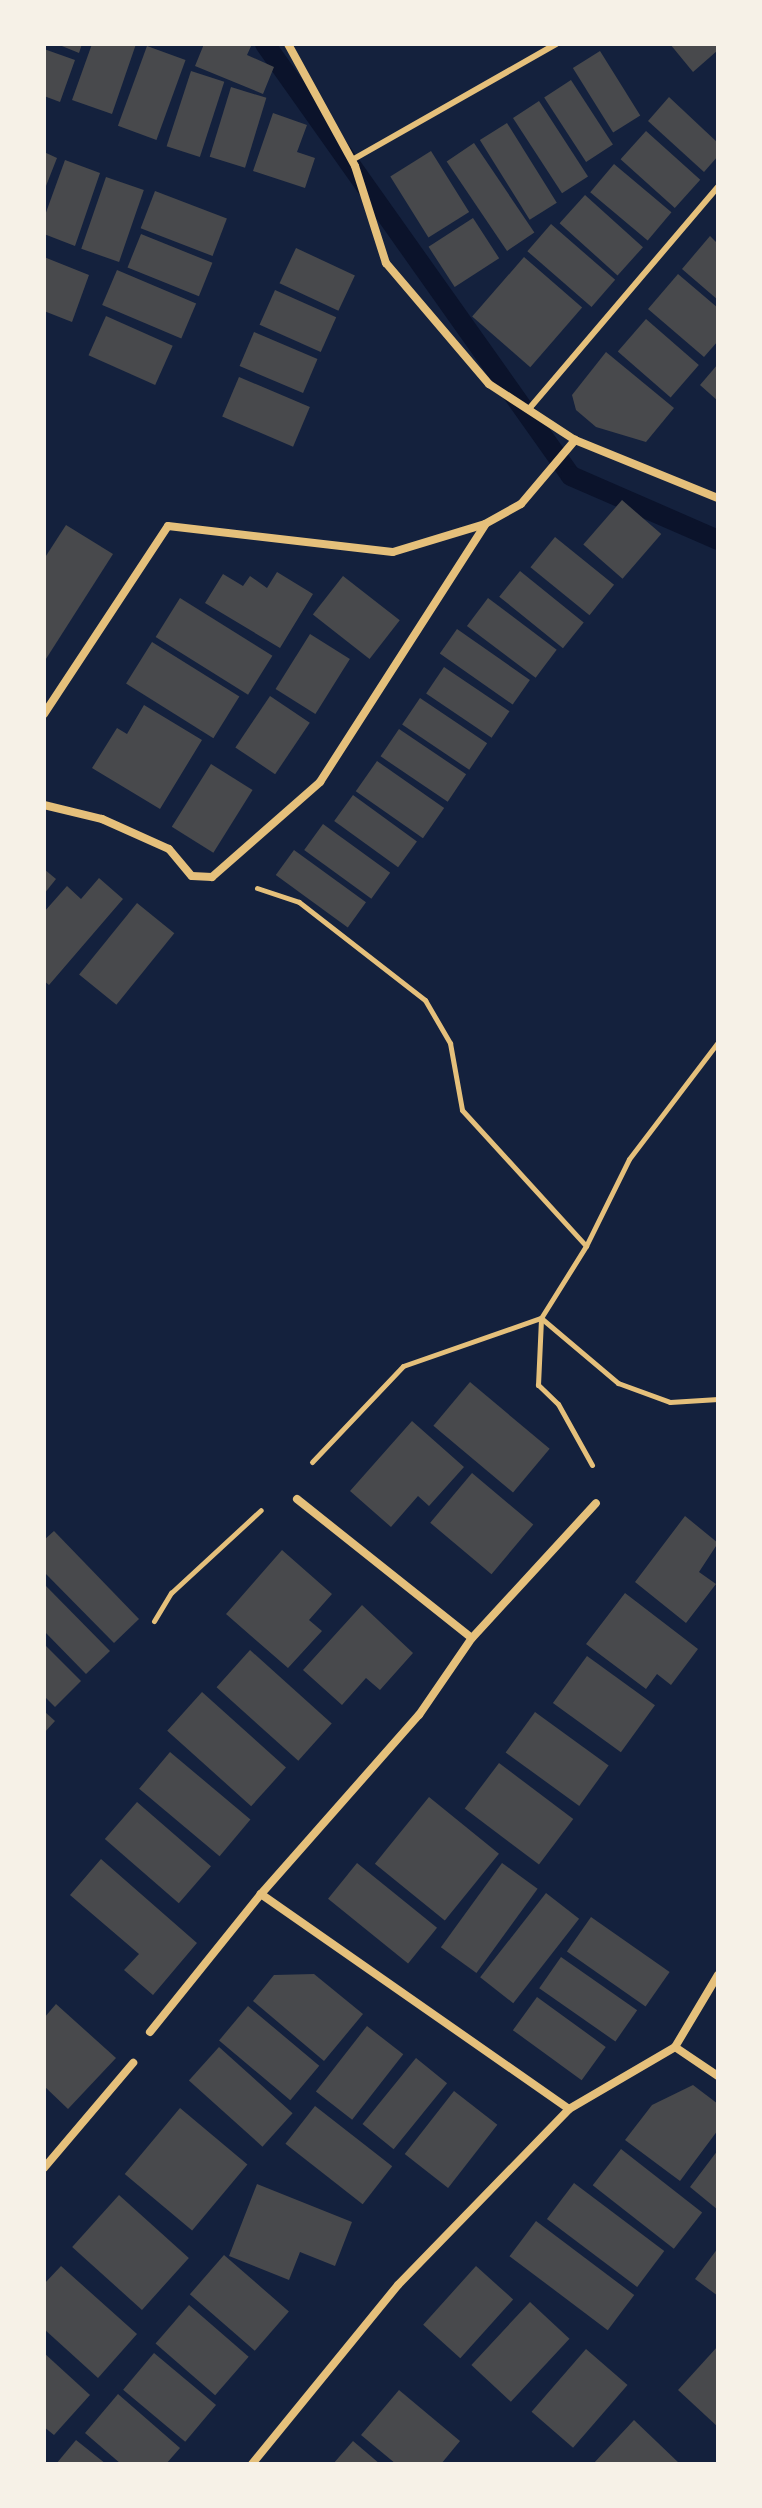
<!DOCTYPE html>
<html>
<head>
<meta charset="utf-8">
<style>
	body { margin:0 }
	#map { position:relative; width:762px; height:2508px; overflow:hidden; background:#14213d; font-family:Signika,sans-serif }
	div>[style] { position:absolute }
	.stream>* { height:20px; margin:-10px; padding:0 10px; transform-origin:10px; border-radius:10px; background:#0b132b }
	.building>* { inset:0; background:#48494c; transform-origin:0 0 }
	.path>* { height:5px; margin:-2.5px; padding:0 2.5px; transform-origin:2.5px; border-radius:2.5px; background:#e5c07b }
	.service>* { height:6px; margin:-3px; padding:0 3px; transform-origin:3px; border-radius:3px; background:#e5c07b }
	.minor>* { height:8px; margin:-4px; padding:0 4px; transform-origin:4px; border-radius:4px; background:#e5c07b }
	span { translate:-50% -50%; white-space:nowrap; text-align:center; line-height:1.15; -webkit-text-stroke:8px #f6f1e7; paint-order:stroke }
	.frame { position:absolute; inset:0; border:46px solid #f6f1e7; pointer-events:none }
</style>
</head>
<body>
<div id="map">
	<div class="stream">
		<div style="left:265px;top:44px;width:529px;rotate:54.69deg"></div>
		<div style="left:571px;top:476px;width:160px;rotate:23.5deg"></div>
	</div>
	<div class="building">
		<div style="clip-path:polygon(57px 44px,82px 44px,79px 53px)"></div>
		<div style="clip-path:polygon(92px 44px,136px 44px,112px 114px,72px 100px)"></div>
		<div style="clip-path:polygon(204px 44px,252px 44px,247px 55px,274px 67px,263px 94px,195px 66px)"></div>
		<div style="clip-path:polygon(670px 44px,718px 44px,718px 50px,693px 72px)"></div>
		<div style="left:147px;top:46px;width:41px;height:85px;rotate:20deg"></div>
		<div style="clip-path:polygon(44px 49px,75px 60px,60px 102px,44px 96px)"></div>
		<div style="left:600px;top:51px;width:76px;height:32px;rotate:58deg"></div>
		<div style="left:191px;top:71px;width:35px;height:79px;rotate:18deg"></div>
		<div style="left:571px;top:80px;width:77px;height:32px;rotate:57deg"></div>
		<div style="left:231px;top:87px;width:37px;height:73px;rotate:17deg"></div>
		<div style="clip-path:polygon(669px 97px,718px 143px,718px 156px,704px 172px,648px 121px)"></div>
		<div style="left:539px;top:101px;width:90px;height:31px;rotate:57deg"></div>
		<div style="clip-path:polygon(273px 113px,307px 125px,297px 152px,315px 158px,305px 188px,253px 171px)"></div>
		<div style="left:507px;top:123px;width:94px;height:32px;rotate:58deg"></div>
		<div style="left:646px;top:131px;width:73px;height:38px;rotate:42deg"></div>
		<div style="left:474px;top:143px;width:108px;height:33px;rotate:56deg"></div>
		<div style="left:431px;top:151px;width:72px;height:48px;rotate:58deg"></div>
		<div style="clip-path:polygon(44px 152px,57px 158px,44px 191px)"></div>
		<div style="clip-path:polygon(65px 160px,100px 173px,75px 246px,44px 234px,44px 218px)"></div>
		<div style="left:614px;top:164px;width:75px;height:37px;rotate:40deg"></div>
		<div style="left:106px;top:177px;width:40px;height:76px;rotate:19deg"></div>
		<div style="left:155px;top:191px;width:77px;height:40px;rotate:21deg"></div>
		<div style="left:585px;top:195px;width:78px;height:38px;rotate:42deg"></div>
		<div style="left:473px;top:218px;width:48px;height:53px;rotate:57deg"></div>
		<div style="left:551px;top:224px;width:85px;height:36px;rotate:41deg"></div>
		<div style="left:141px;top:234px;width:77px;height:36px;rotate:22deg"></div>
		<div style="clip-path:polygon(710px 236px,718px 244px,718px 300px,682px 269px)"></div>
		<div style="left:296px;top:248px;width:65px;height:39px;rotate:25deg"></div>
		<div style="clip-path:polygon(44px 257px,89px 275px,72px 322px,44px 311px)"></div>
		<div style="left:524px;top:257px;width:77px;height:79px;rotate:41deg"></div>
		<div style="left:117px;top:270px;width:86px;height:38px;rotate:23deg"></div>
		<div style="clip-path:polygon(678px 274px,718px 308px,718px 341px,704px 357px,648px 309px)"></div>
		<div style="left:275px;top:290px;width:67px;height:38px;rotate:24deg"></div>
		<div style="left:106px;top:316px;width:73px;height:43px;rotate:24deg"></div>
		<div style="left:646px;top:319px;width:70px;height:43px;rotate:41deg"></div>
		<div style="left:254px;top:332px;width:69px;height:37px;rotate:23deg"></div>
		<div style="clip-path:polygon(606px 352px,674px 408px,646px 442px,596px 427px,576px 410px,572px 395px)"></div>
		<div style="clip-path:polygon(718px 364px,718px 401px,700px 385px)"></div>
		<div style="left:239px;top:377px;width:77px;height:43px;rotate:23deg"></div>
		<div style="left:622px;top:500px;width:52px;height:59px;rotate:41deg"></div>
		<div style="clip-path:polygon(66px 525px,113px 554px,44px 662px,44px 559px)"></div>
		<div style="left:555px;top:537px;width:76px;height:39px;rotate:39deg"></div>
		<div style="left:520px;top:571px;width:82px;height:33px;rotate:39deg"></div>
		<div style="clip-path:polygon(277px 572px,313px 594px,280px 648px,205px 603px,223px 574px,243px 586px,250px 576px,267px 588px)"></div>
		<div style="left:343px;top:576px;width:72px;height:49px;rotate:38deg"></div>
		<div style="left:180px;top:598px;width:109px;height:46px;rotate:32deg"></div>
		<div style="left:488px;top:598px;width:86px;height:35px;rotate:37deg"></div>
		<div style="left:457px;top:629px;width:89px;height:30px;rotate:35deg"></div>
		<div style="left:310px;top:634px;width:47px;height:65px;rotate:32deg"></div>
		<div style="left:152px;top:642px;width:103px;height:49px;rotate:32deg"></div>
		<div style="left:444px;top:667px;width:79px;height:32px;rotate:34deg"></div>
		<div style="left:270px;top:696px;width:48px;height:62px;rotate:34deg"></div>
		<div style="left:420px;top:698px;width:81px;height:32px;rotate:34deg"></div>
		<div style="clip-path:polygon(144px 705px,202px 740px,160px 809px,92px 768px,117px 728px,127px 734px)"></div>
		<div style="left:399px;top:729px;width:81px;height:33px;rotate:34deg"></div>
		<div style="left:377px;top:761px;width:82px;height:37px;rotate:35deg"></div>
		<div style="left:211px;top:764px;width:49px;height:74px;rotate:32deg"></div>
		<div style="left:353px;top:795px;width:79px;height:32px;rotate:36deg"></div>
		<div style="left:323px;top:824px;width:83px;height:32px;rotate:36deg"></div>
		<div style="left:294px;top:850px;width:89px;height:31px;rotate:36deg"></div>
		<div style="clip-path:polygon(44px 869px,56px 879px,44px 894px)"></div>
		<div style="clip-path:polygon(99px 878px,123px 899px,49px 985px,44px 981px,44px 912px,67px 886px,81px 899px)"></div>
		<div style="left:137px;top:903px;width:48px;height:92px;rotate:39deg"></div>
		<div style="left:470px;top:1382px;width:104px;height:57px;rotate:40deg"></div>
		<div style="clip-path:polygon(412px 1421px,464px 1467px,429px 1506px,418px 1496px,391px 1527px,350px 1491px)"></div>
		<div style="left:472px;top:1473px;width:80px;height:65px;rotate:40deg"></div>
		<div style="clip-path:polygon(685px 1516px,718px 1543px,699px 1572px,716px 1584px,686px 1623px,635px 1582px)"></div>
		<div style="clip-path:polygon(54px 1531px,139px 1619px,114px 1643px,44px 1572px,44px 1540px)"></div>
		<div style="clip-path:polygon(282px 1550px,332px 1594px,309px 1620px,322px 1631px,288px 1668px,226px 1614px)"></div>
		<div style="clip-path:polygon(44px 1584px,110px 1651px,86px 1674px,44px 1631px)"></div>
		<div style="clip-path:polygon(625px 1593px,698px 1649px,671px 1685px,657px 1674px,646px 1689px,586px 1644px)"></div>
		<div style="clip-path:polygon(362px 1605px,413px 1653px,380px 1690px,366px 1678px,342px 1705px,303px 1670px)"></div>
		<div style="clip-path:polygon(44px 1644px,81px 1681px,55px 1707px,44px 1696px)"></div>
		<div style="left:250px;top:1650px;width:110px;height:50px;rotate:42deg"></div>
		<div style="left:587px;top:1656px;width:84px;height:58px;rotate:36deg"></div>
		<div style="left:202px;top:1692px;width:113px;height:52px;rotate:42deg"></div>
		<div style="clip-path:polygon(44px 1711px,55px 1721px,44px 1733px)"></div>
		<div style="left:535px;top:1712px;width:91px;height:50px;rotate:36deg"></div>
		<div style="left:170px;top:1752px;width:105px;height:48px;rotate:40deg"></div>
		<div style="left:499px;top:1763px;width:93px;height:57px;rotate:37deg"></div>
		<div style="left:429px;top:1797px;width:90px;height:86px;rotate:39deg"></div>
		<div style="left:137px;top:1802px;width:98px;height:49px;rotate:41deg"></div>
		<div style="clip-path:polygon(101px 1859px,197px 1943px,153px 1995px,124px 1970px,139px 1954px,70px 1895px)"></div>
		<div style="left:357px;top:1863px;width:103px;height:46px;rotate:39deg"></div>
		<div style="left:502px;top:1863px;width:44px;height:104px;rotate:36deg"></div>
		<div style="left:546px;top:1893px;width:42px;height:107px;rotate:38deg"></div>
		<div style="left:591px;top:1917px;width:96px;height:42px;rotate:35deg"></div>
		<div style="left:561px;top:1957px;width:93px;height:38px;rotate:35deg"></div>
		<div style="clip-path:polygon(314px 1974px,363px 2014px,324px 2061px,253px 2001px,274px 1975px)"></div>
		<div style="left:537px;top:1997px;width:85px;height:41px;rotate:36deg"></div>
		<div style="clip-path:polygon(56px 2004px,116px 2058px,68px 2109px,44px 2086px,44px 2018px)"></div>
		<div style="left:248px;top:2006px;width:93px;height:45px;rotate:40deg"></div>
		<div style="left:367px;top:2026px;width:46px;height:83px;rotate:38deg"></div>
		<div style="left:219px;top:2047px;width:99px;height:45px;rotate:42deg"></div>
		<div style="left:416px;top:2058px;width:40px;height:85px;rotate:39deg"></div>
		<div style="clip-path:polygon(693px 2085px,718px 2104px,718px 2130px,680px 2181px,625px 2140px,652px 2105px)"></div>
		<div style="left:454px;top:2091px;width:55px;height:80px;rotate:38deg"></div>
		<div style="left:315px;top:2106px;width:98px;height:48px;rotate:38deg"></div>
		<div style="left:180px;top:2108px;width:88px;height:86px;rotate:40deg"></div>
		<div style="left:621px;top:2149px;width:103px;height:46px;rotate:38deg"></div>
		<div style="clip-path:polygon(718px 2150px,718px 2210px,690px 2187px)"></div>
		<div style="left:574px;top:2183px;width:113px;height:45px;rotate:37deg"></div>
		<div style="clip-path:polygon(257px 2184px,352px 2222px,335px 2266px,300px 2252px,289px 2280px,229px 2256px)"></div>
		<div style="left:119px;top:2195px;width:94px;height:70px;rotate:42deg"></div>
		<div style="left:536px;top:2221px;width:123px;height:44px;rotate:37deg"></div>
		<div style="clip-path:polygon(718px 2248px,718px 2296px,695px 2279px)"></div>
		<div style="left:224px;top:2255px;width:86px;height:52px;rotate:41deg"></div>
		<div style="clip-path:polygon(61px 2266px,137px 2334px,98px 2378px,44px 2329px,44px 2284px)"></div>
		<div style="left:476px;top:2266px;width:50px;height:79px;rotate:42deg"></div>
		<div style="left:530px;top:2302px;width:54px;height:86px;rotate:43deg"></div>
		<div style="left:189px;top:2305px;width:79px;height:51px;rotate:41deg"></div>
		<div style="clip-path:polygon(718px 2346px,718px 2427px,678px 2390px)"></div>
		<div style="left:586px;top:2349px;width:55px;height:83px;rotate:41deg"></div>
		<div style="clip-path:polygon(44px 2353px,90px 2395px,54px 2435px,44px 2427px)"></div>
		<div style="left:154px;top:2353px;width:81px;height:48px;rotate:40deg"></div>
		<div style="clip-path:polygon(399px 2390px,460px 2441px,441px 2464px,396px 2464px,361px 2435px)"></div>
		<div style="clip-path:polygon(118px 2394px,180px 2448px,166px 2464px,121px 2464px,85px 2433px)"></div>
		<div style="clip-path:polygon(634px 2420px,680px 2464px,593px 2464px)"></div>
		<div style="clip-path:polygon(76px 2440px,106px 2464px,56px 2464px)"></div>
		<div style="clip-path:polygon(353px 2441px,380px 2464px,333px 2464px)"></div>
	</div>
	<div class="path">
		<div style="left:257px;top:888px;width:44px;rotate:18.4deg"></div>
		<div style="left:299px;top:902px;width:160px;rotate:37.9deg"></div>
		<div style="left:425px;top:1000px;width:50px;rotate:59.8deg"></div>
		<div style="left:450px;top:1043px;width:68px;rotate:79.8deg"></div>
		<div style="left:462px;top:1110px;width:184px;rotate:47.6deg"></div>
		<div style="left:312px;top:1462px;width:132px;rotate:-46.5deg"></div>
		<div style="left:403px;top:1366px;width:146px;rotate:-19.2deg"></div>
		<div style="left:541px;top:1318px;width:101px;rotate:40.2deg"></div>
		<div style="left:618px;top:1383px;width:55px;rotate:20.1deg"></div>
		<div style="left:670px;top:1402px;width:48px;rotate:-3.6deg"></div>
		<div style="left:592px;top:1465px;width:70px;rotate:-119.1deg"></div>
		<div style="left:558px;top:1404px;width:28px;rotate:-136deg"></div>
		<div style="left:538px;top:1385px;width:67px;rotate:-87.4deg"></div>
		<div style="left:541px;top:1318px;width:85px;rotate:-58deg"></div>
		<div style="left:586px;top:1246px;width:97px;rotate:-63.7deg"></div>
		<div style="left:629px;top:1159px;width:147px;rotate:-52.7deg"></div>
		<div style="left:154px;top:1621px;width:33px;rotate:-59deg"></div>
		<div style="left:171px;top:1593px;width:122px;rotate:-42.7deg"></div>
	</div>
	<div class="service">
		<div style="left:352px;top:160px;width:235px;rotate:-29.6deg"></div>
		<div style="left:528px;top:410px;width:293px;rotate:-49.6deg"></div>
	</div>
	<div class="minor">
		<div style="left:288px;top:44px;width:139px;rotate:61.2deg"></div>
		<div style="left:355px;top:166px;width:102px;rotate:72.3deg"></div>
		<div style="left:386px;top:263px;width:159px;rotate:49.6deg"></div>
		<div style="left:489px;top:384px;width:103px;rotate:33.1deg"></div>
		<div style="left:575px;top:440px;width:154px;rotate:22.1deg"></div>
		<div style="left:44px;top:714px;width:225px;rotate:-56.6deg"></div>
		<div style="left:168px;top:526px;width:226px;rotate:6.6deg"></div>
		<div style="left:393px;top:552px;width:96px;rotate:-16.9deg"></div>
		<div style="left:485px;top:524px;width:41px;rotate:-29.1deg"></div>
		<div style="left:521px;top:504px;width:84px;rotate:-49.8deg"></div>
		<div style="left:44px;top:805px;width:60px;rotate:13.6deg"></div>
		<div style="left:102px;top:819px;width:73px;rotate:24.1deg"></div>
		<div style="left:169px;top:849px;width:35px;rotate:50deg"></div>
		<div style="left:192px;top:876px;width:20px;rotate:3deg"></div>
		<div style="left:212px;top:877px;width:144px;rotate:-41.3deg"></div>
		<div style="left:320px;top:782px;width:305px;rotate:-57.3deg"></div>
		<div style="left:297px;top:1499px;width:223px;rotate:38.5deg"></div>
		<div style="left:150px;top:2032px;width:177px;rotate:-51.2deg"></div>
		<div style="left:675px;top:2047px;width:52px;rotate:34deg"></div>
		<div style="left:569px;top:2109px;width:376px;rotate:-145.1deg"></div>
		<div style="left:261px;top:1894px;width:239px;rotate:-48.6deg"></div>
		<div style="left:419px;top:1715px;width:93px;rotate:-55.5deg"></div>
		<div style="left:472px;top:1638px;width:183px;rotate:-47.4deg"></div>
		<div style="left:44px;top:2168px;width:138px;rotate:-49.7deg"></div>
		<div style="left:252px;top:2464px;width:231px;rotate:-50.8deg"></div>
		<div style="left:398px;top:2285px;width:245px;rotate:-45.8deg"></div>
		<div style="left:569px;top:2109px;width:123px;rotate:-30.3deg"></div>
		<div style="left:675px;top:2047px;width:84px;rotate:-59.2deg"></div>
	</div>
	<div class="frame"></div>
</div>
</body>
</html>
